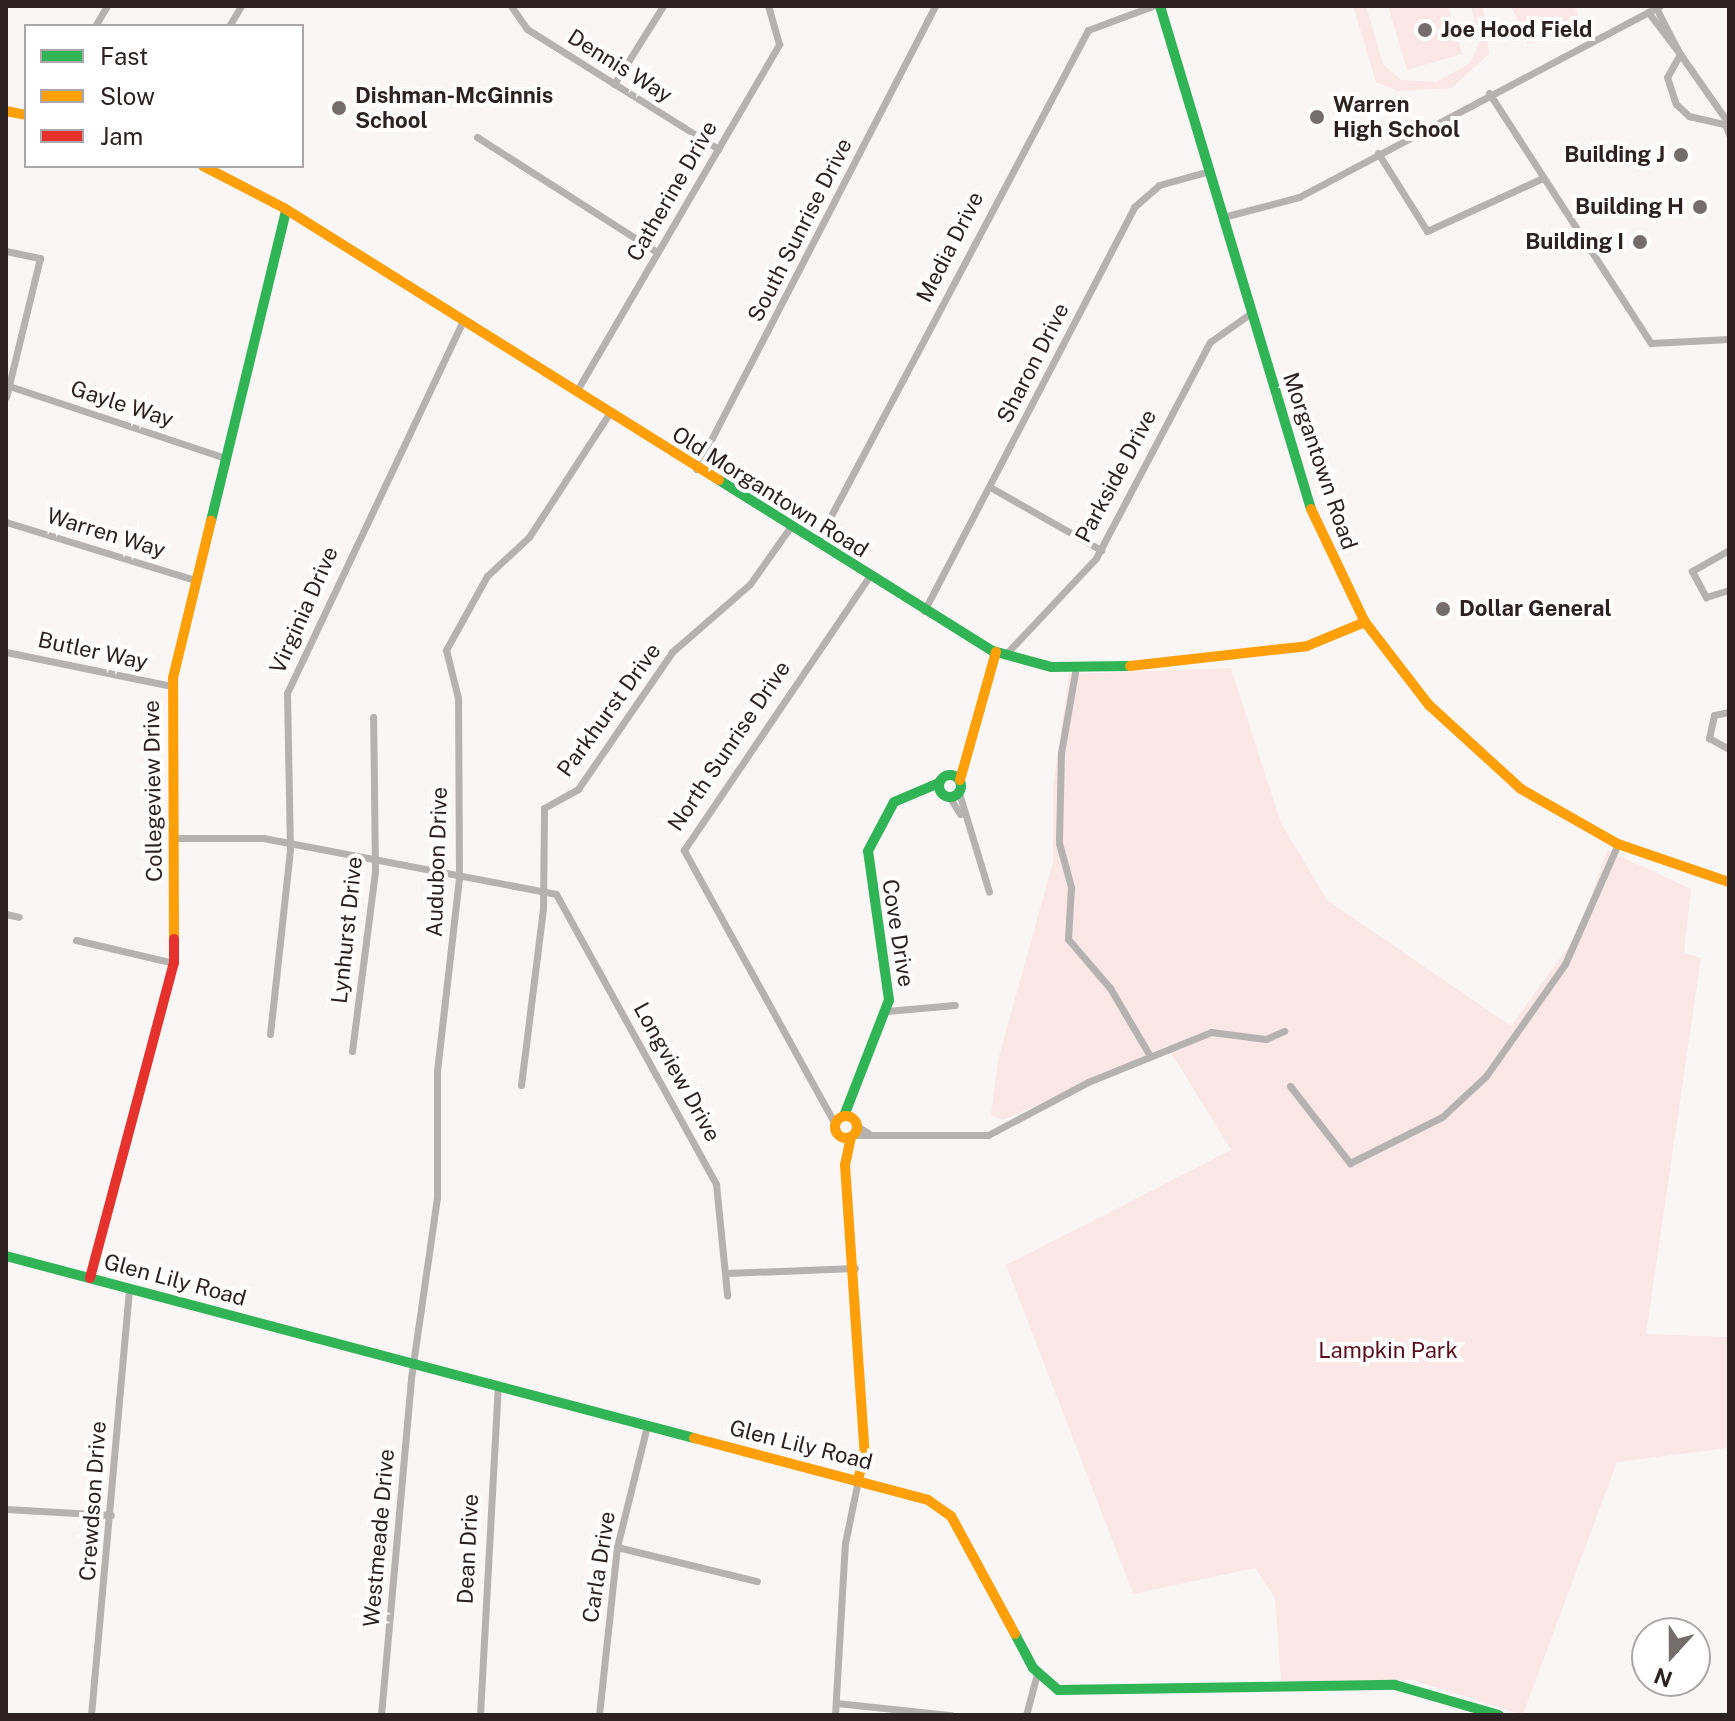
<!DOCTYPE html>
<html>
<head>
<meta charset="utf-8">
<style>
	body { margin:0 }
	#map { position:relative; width:1735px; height:1721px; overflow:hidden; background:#faf6f6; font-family:"Public Sans",sans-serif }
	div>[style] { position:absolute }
	.green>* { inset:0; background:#fce7e7 }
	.street>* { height:7px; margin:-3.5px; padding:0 3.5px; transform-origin:3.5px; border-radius:3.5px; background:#b7b2b2 }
	.fast>* { height:10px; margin:-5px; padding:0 5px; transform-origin:5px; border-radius:5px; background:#30b455 }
	.fast>.ring { margin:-5px; padding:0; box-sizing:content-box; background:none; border:10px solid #30b455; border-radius:50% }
	.slow>* { height:10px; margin:-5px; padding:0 5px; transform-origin:5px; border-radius:5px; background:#ff9f0a }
	.slow>.ring { margin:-5px; padding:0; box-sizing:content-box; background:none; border:10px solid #ff9f0a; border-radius:50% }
	.jam>* { height:10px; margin:-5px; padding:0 5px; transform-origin:5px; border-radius:5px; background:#e5322d }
	.dots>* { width:22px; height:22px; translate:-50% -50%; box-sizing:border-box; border:4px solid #fff; border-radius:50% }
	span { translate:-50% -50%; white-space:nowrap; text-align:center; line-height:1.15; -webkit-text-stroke:8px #fff; paint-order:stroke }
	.poi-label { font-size:22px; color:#2e2122; font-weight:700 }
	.left { translate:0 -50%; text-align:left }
	.right { translate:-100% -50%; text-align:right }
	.street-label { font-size:22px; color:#2e2122 }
	.park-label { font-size:22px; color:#5b0d1e }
	.frame { position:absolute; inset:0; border:8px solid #2e2122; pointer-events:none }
	.legend { position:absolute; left:24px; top:24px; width:280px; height:144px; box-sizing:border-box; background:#fff; border:2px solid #aba6a7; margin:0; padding:10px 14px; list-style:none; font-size:24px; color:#2e2122 }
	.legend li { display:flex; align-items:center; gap:16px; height:40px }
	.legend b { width:40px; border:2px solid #aba6a7 }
	.north { position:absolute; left:1631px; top:1617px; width:80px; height:80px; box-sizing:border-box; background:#fff; border:2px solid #aba6a7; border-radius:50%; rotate:201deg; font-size:22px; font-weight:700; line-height:32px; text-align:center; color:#2e2122 }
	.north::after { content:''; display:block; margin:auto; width:28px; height:36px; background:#756c6c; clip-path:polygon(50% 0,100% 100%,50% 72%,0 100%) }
</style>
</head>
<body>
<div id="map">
	<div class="green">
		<div style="clip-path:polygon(1353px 6px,1366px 6px,1383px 64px,1401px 80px,1436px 82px,1470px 63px,1479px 44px,1471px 6px,1483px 6px,1489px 54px,1452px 88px,1397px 91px,1376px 82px)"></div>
		<div style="clip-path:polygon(1388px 6px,1448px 6px,1462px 54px,1407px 70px)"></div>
		<div style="clip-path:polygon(1511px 6px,1574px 6px,1581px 21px,1528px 44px)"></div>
		<div style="clip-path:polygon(1231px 668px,1281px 823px,1327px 900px,1511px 1026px,1579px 932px,1607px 850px,1691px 889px,1684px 953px,1701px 958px,1646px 1334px,1729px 1337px,1729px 1448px,1617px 1462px,1523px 1715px,1413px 1680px,1281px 1682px,1275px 1598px,1255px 1568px,1133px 1594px,1006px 1265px,1231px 1150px,1167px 1046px,1003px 1120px,991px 1115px,998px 1060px,1053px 862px,1053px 786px,1069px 674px)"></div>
	</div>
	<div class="street">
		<div style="left:511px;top:6px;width:28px;rotate:55deg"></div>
		<div style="left:527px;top:29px;width:226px;rotate:32.1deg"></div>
		<div style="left:1648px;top:12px;width:53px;rotate:52.7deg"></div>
		<div style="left:1680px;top:54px;width:52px;rotate:-117.6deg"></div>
		<div style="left:95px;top:26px;width:23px;rotate:-59deg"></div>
		<div style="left:229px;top:26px;width:23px;rotate:-59deg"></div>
		<div style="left:614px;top:84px;width:92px;rotate:-57.9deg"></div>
		<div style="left:1489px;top:93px;width:298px;rotate:57.1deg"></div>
		<div style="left:1651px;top:343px;width:78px;rotate:-2.9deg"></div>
		<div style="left:1729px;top:124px;width:85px;rotate:-125deg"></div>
		<div style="left:1680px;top:54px;width:26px;rotate:119deg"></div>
		<div style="left:1667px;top:77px;width:28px;rotate:72deg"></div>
		<div style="left:1676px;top:104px;width:18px;rotate:43deg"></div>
		<div style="left:1689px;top:116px;width:37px;rotate:13deg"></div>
		<div style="left:1725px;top:124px;width:11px;rotate:68deg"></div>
		<div style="left:477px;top:137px;width:214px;rotate:32.6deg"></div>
		<div style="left:1378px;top:153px;width:92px;rotate:57.9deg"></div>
		<div style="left:1427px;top:231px;width:128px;rotate:-24.6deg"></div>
		<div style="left:1223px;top:217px;width:79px;rotate:-14.7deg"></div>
		<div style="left:1299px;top:197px;width:408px;rotate:-27.9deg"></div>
		<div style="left:6px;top:251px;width:35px;rotate:12deg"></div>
		<div style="left:40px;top:258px;width:143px;rotate:103.7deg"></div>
		<div style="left:6px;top:385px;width:232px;rotate:18.4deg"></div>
		<div style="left:576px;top:392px;width:403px;rotate:-59.7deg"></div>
		<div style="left:779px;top:44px;width:40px;rotate:-106deg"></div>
		<div style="left:696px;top:469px;width:521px;rotate:-62.7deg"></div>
		<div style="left:990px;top:487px;width:128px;rotate:29.6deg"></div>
		<div style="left:6px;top:522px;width:198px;rotate:17.1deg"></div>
		<div style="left:817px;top:542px;width:579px;rotate:-62.11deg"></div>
		<div style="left:1088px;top:30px;width:69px;rotate:-20.3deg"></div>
		<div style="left:1729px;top:550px;width:43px;rotate:150.4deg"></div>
		<div style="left:1692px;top:571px;width:30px;rotate:62deg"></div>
		<div style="left:1706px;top:597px;width:24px;rotate:-17deg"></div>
		<div style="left:924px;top:611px;width:455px;rotate:-62.5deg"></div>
		<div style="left:1134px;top:207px;width:33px;rotate:-41deg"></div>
		<div style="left:1159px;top:185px;width:53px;rotate:-15.4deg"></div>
		<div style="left:6px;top:652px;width:169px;rotate:11.6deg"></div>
		<div style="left:1005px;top:655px;width:133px;rotate:-46.8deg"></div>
		<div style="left:1096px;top:558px;width:244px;rotate:-62.2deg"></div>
		<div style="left:1210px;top:342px;width:50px;rotate:-35.3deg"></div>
		<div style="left:1076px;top:667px;width:87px;rotate:99.9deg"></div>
		<div style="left:1061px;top:753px;width:90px;rotate:91.3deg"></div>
		<div style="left:1059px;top:843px;width:46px;rotate:74.7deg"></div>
		<div style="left:1071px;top:887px;width:52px;rotate:93.3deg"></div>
		<div style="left:1068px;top:939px;width:65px;rotate:49.4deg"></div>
		<div style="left:1110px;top:988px;width:79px;rotate:59.5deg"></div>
		<div style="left:1729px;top:712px;width:15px;rotate:169deg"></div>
		<div style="left:1714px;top:715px;width:24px;rotate:102deg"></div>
		<div style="left:1709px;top:738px;width:23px;rotate:29deg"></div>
		<div style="left:959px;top:793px;width:103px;rotate:73.1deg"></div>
		<div style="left:950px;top:798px;width:19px;rotate:58deg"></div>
		<div style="left:172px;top:838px;width:91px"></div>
		<div style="left:263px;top:838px;width:298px;rotate:10.8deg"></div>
		<div style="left:556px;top:894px;width:331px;rotate:61.1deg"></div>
		<div style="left:716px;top:1184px;width:112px;rotate:84.3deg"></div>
		<div style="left:6px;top:914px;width:13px;rotate:13deg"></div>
		<div style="left:76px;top:940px;width:101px;rotate:13.2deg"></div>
		<div style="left:887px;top:1011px;width:68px;rotate:-5deg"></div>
		<div style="left:270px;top:1034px;width:185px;rotate:-83.8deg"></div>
		<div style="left:290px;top:850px;width:157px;rotate:-91.1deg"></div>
		<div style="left:287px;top:693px;width:412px;rotate:-64.7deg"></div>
		<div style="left:352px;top:1051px;width:181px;rotate:-82.7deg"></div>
		<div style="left:375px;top:871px;width:154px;rotate:-90.7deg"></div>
		<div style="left:521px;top:1085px;width:177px;rotate:-82.9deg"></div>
		<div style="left:543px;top:909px;width:101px;rotate:-89.4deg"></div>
		<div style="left:544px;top:808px;width:39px;rotate:-29deg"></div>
		<div style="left:578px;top:789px;width:166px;rotate:-55.5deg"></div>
		<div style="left:672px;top:652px;width:103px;rotate:-41.1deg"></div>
		<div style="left:750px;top:584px;width:67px;rotate:-54.7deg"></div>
		<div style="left:1290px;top:1086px;width:98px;rotate:52.1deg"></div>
		<div style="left:1350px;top:1163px;width:103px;rotate:-26.6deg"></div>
		<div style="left:1442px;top:1117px;width:60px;rotate:-43deg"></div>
		<div style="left:1486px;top:1076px;width:137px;rotate:-54.8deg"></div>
		<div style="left:1565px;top:964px;width:131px;rotate:-66.2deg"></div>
		<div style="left:835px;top:1124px;width:313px;rotate:-118.9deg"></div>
		<div style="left:684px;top:850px;width:328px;rotate:-55.9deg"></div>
		<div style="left:857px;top:1126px;width:13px;rotate:32deg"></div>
		<div style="left:854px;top:1135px;width:134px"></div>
		<div style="left:988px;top:1135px;width:113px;rotate:-27.9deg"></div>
		<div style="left:1088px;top:1082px;width:133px;rotate:-22.1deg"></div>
		<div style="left:1211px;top:1032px;width:55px;rotate:7.3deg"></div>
		<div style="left:1266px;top:1039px;width:20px;rotate:-24deg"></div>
		<div style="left:726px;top:1273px;width:129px;rotate:-2.2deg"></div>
		<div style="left:6px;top:1509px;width:105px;rotate:3.3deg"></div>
		<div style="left:617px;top:1547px;width:144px;rotate:13.7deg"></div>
		<div style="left:836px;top:1703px;width:116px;rotate:6deg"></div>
		<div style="left:91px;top:1715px;width:429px;rotate:-84.9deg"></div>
		<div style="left:381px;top:1715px;width:338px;rotate:-84.9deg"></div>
		<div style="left:411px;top:1378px;width:183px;rotate:-81.8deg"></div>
		<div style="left:437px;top:1197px;width:126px;rotate:-90deg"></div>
		<div style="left:437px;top:1071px;width:194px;rotate:-83.5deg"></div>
		<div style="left:459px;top:878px;width:180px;rotate:-90.3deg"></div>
		<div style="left:458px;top:698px;width:49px;rotate:-104deg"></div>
		<div style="left:446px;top:650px;width:85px;rotate:-61deg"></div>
		<div style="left:487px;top:576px;width:57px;rotate:-42.9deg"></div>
		<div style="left:529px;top:537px;width:147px;rotate:-57deg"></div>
		<div style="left:480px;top:1715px;width:329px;rotate:-86.9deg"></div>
		<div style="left:599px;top:1715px;width:169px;rotate:-83.9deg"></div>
		<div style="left:617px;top:1547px;width:125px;rotate:-76.1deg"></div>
		<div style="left:835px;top:1715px;width:172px;rotate:-86.7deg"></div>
		<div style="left:845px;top:1543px;width:64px;rotate:-78.3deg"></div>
		<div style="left:1026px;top:1715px;width:42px;rotate:-75deg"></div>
	</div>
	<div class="fast">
		<div style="left:1160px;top:6px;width:525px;rotate:73.29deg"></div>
		<div style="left:719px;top:480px;width:323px;rotate:32deg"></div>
		<div style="left:993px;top:651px;width:60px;rotate:15.4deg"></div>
		<div style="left:1051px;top:667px;width:79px;rotate:-0.7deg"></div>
		<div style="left:211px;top:521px;width:320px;rotate:-76.4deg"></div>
		<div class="ring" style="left:939px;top:775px;width:12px;height:12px"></div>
		<div style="left:844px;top:1116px;width:124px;rotate:-68.8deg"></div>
		<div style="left:889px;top:1000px;width:150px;rotate:-98deg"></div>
		<div style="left:868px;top:851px;width:55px;rotate:-62deg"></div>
		<div style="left:894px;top:802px;width:49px;rotate:-22.9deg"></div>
		<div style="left:6px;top:1256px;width:712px;rotate:14.82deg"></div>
		<div style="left:1015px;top:1634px;width:38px;rotate:62deg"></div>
		<div style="left:1033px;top:1668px;width:33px;rotate:41deg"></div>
		<div style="left:1058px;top:1690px;width:337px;rotate:-0.9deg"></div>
		<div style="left:1395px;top:1685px;width:108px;rotate:16.1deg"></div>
	</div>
	<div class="slow">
		<div style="left:6px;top:111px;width:20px;rotate:11deg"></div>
		<div style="left:203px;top:166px;width:91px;rotate:27.4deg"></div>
		<div style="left:284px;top:208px;width:513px;rotate:32.02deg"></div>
		<div style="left:1311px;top:509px;width:125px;rotate:64.5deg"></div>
		<div style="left:1365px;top:622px;width:105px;rotate:52.4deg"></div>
		<div style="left:1429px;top:705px;width:125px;rotate:42.4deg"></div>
		<div style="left:1521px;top:789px;width:112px;rotate:29.6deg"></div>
		<div style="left:1618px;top:844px;width:117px;rotate:18.9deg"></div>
		<div style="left:1130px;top:666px;width:178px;rotate:-6.4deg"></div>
		<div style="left:1307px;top:646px;width:63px;rotate:-22.5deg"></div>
		<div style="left:960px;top:780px;width:133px;rotate:-74.3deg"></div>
		<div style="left:174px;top:939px;width:261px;rotate:-90.2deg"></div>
		<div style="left:173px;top:678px;width:162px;rotate:-76.4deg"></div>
		<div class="ring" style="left:835px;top:1116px;width:12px;height:12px"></div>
		<div style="left:851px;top:1137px;width:29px;rotate:102deg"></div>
		<div style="left:845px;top:1165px;width:291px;rotate:86.1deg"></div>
		<div style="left:865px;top:1455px;width:26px;rotate:106deg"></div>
		<div style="left:694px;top:1438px;width:242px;rotate:14.8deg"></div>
		<div style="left:928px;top:1500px;width:28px;rotate:35deg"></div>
		<div style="left:951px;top:1516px;width:134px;rotate:61.5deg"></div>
	</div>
	<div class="jam">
		<div style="left:90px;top:1278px;width:326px;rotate:-75.1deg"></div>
		<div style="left:174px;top:963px;width:24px;rotate:-90deg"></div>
	</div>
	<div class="dots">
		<div style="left:1425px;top:30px;background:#756c6c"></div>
		<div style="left:339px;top:108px;background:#756c6c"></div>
		<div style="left:1317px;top:117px;background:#756c6c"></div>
		<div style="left:1681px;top:155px;background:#756c6c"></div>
		<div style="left:1700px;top:207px;background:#756c6c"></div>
		<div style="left:1640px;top:242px;background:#756c6c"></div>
		<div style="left:1443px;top:609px;background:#756c6c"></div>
	</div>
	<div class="poi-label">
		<span class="left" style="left:1441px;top:30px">Joe Hood Field</span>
		<span class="left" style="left:355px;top:108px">Dishman-McGinnis<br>School</span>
		<span class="left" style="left:1333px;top:117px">Warren<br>High School</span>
		<span class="right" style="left:1665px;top:155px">Building J</span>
		<span class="right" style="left:1684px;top:207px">Building H</span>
		<span class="right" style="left:1624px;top:242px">Building I</span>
		<span class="left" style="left:1459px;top:609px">Dollar General</span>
	</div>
	<div class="street-label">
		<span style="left:620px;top:66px;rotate:32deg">Dennis Way</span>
		<span style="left:672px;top:191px;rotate:-60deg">Catherine Drive</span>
		<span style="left:800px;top:230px;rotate:-63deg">South Sunrise Drive</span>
		<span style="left:950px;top:247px;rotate:-63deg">Media Drive</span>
		<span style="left:1033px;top:363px;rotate:-63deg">Sharon Drive</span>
		<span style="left:122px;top:404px;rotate:18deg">Gayle Way</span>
		<span style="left:1320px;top:461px;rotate:71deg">Morgantown Road</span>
		<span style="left:1116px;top:476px;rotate:-62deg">Parkside Drive</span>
		<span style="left:770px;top:492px;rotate:32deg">Old Morgantown Road</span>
		<span style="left:106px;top:533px;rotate:17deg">Warren Way</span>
		<span style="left:304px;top:610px;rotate:-66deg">Virginia Drive</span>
		<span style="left:93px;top:651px;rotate:12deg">Butler Way</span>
		<span style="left:609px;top:710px;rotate:-54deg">Parkhurst Drive</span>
		<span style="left:729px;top:746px;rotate:-56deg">North Sunrise Drive</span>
		<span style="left:153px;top:791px;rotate:-91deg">Collegeview Drive</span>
		<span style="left:437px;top:862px;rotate:-88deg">Audubon Drive</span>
		<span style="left:347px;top:930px;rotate:-84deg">Lynhurst Drive</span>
		<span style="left:898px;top:933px;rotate:81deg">Cove Drive</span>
		<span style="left:677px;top:1072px;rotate:61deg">Longview Drive</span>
		<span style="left:175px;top:1280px;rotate:15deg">Glen Lily Road</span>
		<span style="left:801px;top:1445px;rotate:14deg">Glen Lily Road</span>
		<span style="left:93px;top:1501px;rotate:-86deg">Crewdson Drive</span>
		<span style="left:379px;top:1538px;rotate:-85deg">Westmeade Drive</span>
		<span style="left:468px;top:1549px;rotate:-87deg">Dean Drive</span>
		<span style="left:599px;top:1567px;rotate:-81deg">Carla Drive</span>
	</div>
	<div class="park-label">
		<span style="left:1388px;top:1351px">Lampkin Park</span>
	</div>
	<div class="frame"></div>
	<ul class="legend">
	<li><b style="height:10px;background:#30b455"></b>Fast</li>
	<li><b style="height:10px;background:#ff9f0a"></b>Slow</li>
	<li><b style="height:10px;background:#e5322d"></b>Jam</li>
	</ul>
	<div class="north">N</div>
</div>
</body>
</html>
